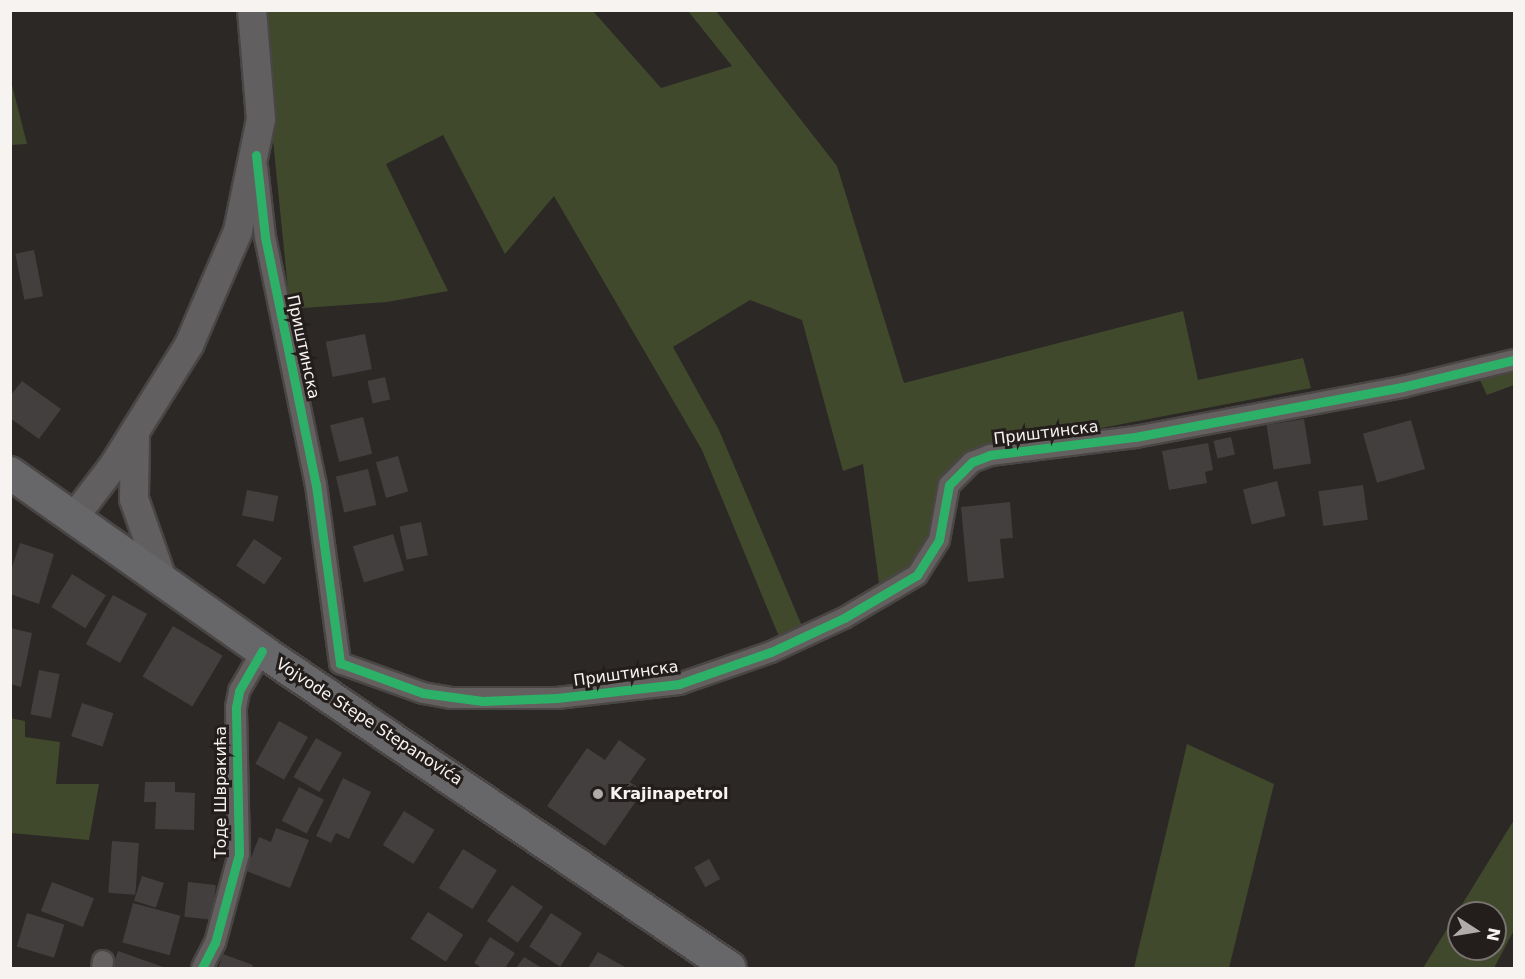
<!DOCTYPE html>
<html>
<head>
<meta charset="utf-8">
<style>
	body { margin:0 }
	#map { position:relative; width:1525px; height:979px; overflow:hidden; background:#2b2826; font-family:"DejaVu Sans",sans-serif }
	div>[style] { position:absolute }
	.green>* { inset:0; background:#41492c }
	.building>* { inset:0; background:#423f3e; transform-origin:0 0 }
	.roads { filter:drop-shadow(2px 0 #494645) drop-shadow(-2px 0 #494645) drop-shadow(0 2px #494645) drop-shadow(0 -2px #494645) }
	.street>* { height:20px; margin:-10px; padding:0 10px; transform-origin:10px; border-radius:10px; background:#63605f }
	.secondary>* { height:28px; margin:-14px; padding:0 14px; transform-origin:14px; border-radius:14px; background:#615f60 }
	.primary>* { height:32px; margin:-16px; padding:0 16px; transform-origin:16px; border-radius:16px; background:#676769 }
	.cycleway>* { height:9px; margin:-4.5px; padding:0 4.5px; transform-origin:4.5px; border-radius:4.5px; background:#2db169 }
	.dots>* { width:16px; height:16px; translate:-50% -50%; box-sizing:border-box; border:3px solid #231d1b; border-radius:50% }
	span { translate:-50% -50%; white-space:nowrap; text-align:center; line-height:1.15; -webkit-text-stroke:6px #231d1b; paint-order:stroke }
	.street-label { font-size:16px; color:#f7f3f1 }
	.poi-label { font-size:16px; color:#f7f3f1; font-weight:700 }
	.left { translate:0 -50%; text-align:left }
	.frame { position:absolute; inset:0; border:12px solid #f7f3f1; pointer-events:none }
	.north { position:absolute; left:1447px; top:901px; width:60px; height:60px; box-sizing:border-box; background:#231d1b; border:2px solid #787371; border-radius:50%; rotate:102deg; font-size:16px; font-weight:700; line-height:24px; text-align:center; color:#f7f3f1 }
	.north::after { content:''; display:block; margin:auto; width:21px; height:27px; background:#b0acaa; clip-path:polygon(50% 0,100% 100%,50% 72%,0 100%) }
</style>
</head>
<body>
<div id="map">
	<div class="green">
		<div style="clip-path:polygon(260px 11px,593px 11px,661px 88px,732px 66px,688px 11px,716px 11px,837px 166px,904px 383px,1183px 311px,1198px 380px,1303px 358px,1311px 388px,981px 451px,954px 465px,937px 485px,935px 533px,918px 565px,900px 577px,879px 583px,863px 464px,843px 471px,802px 320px,750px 300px,673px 347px,719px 430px,802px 626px,780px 639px,702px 450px,554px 196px,505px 254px,443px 135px,386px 164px,448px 291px,387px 302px,290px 309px)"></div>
		<div style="clip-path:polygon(10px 81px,11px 81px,27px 144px,11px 145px)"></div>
		<div style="clip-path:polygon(1514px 366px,1514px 385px,1487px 395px,1479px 378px)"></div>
		<div style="clip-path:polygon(10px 718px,25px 721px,25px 737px,60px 742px,56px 784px,99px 784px,89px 840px,11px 833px)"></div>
		<div style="clip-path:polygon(1187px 744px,1274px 784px,1229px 968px,1134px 968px)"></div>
		<div style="clip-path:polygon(evenodd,1514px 820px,1514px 930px,1494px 968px,1423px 968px,1514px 820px,1459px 913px,1495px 913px,1495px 949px,1459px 949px,1459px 913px)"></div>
	</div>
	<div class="building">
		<div style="left:34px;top:250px;width:47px;height:19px;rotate:79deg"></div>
		<div style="left:365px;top:334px;width:36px;height:40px;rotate:79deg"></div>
		<div style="left:385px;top:377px;width:23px;height:18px;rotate:77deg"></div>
		<div style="clip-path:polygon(22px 381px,61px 409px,39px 439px,10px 418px,10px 396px)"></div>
		<div style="left:363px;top:417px;width:38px;height:34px;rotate:76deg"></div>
		<div style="left:1304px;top:419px;width:45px;height:38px;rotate:81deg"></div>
		<div style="left:1411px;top:420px;width:51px;height:50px;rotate:74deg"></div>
		<div style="left:1231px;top:437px;width:18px;height:18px;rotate:77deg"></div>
		<div style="clip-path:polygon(1208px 443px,1213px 470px,1205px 472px,1207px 483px,1169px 490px,1162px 451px)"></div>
		<div style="left:398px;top:456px;width:37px;height:23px;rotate:74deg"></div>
		<div style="left:368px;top:469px;width:37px;height:33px;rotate:77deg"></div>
		<div style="left:1277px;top:481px;width:36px;height:35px;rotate:76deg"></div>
		<div style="left:1363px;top:485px;width:35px;height:45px;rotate:82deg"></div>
		<div style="left:247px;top:490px;width:32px;height:26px;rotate:11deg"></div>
		<div style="clip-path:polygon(1010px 502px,1013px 538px,1000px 539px,1004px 578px,968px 582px,961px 507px)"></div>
		<div style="left:421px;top:522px;width:34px;height:22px;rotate:78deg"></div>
		<div style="left:393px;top:534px;width:38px;height:42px;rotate:73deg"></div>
		<div style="left:254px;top:539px;width:34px;height:32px;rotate:34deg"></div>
		<div style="clip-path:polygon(20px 543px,54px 554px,39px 604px,10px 594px,10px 573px)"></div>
		<div style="left:72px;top:574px;width:40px;height:39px;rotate:32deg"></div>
		<div style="left:113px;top:595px;width:39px;height:56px;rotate:29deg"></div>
		<div style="left:173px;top:626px;width:58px;height:59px;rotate:31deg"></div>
		<div style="clip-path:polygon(10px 628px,32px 633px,21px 687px,10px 684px)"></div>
		<div style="left:39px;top:670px;width:21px;height:45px;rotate:11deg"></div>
		<div style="left:82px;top:703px;width:33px;height:35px;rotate:18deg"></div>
		<div style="left:279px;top:721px;width:33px;height:49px;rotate:29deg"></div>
		<div style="left:316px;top:738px;width:30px;height:45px;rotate:30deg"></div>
		<div style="clip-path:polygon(619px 740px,646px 759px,630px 782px,643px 791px,605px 846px,547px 806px,587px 748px,605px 760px)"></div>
		<div style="clip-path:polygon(343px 778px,371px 792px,349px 839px,336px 833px,331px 843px,316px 836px)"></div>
		<div style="clip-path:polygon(145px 782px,175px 782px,175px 792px,195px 793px,194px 830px,155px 829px,156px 802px,144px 802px)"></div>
		<div style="left:299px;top:787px;width:28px;height:38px;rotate:27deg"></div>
		<div style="left:404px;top:811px;width:36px;height:40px;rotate:32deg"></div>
		<div style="clip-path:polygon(276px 828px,309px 840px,290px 888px,246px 871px,259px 837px,271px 842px)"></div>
		<div style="left:112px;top:841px;width:27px;height:52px;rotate:4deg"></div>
		<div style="left:463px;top:849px;width:40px;height:46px;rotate:32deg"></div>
		<div style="left:709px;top:859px;width:23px;height:17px;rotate:61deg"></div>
		<div style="left:142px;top:876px;width:23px;height:26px;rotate:18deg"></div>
		<div style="left:52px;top:882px;width:45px;height:31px;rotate:21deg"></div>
		<div style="left:188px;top:882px;width:28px;height:35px;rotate:6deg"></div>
		<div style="left:512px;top:885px;width:38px;height:44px;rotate:35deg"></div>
		<div style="left:133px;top:903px;width:49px;height:41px;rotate:15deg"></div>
		<div style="left:428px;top:912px;width:42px;height:32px;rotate:33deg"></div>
		<div style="left:27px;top:913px;width:39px;height:35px;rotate:17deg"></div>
		<div style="left:551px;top:913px;width:37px;height:40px;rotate:33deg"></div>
		<div style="clip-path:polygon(490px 937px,515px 953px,505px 968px,482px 968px,474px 963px)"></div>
		<div style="clip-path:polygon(118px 951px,166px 968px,112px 968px)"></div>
		<div style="clip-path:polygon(598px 952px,627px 968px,588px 968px)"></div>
		<div style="clip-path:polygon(223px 954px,253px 965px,252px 968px,218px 968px)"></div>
		<div style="clip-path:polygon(524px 957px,542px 968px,516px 968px)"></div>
	</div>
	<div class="roads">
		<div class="street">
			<div style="left:257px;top:167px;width:70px;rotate:83.5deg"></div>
			<div style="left:265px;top:237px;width:253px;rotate:78.4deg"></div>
			<div style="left:316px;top:485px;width:180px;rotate:82.3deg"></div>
			<div style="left:340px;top:663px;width:88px;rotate:19.9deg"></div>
			<div style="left:423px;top:693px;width:27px;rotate:10deg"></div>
			<div style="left:450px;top:698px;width:107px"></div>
			<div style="left:557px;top:698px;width:123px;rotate:-6.5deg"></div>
			<div style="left:679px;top:684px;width:97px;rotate:-19.2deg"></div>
			<div style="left:771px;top:652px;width:81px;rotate:-25deg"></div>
			<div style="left:844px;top:618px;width:85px;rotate:-30.5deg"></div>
			<div style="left:917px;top:575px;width:41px;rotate:-57.8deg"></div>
			<div style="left:939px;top:540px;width:56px;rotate:-79.7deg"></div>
			<div style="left:949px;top:485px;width:33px;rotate:-45deg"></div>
			<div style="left:972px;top:462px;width:19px;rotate:-21deg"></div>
			<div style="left:990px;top:455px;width:146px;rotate:-7.1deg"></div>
			<div style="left:1135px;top:437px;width:272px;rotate:-10.6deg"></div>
			<div style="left:1402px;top:387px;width:115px;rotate:-13.6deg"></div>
			<div style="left:102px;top:968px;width:7px;rotate:-82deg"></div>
			<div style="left:202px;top:968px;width:28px;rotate:-63deg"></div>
			<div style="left:215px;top:943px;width:92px;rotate:-74.9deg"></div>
			<div style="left:239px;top:854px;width:147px;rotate:-91.2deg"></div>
			<div style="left:236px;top:707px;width:16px;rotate:-79deg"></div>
			<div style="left:239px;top:691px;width:46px;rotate:-60.1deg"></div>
		</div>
		<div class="secondary">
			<div style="left:135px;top:433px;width:66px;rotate:90.9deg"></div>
			<div style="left:134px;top:499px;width:82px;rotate:70.7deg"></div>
			<div style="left:75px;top:516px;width:64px;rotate:-52.6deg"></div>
			<div style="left:114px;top:465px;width:142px;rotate:-58deg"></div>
			<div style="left:189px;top:345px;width:124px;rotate:-66.7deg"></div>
			<div style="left:238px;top:231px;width:114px;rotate:-78.4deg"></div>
			<div style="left:261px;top:119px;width:109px;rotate:-94.7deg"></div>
		</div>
		<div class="primary">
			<div style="left:10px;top:473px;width:309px;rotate:35.2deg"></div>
			<div style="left:262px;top:651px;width:565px;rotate:34.11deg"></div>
		</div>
	</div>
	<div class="cycleway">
		<div style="left:256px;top:155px;width:82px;rotate:83.7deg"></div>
		<div style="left:265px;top:237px;width:253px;rotate:78.4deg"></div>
		<div style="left:316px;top:485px;width:180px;rotate:82.3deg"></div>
		<div style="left:340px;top:663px;width:88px;rotate:19.9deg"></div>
		<div style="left:423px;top:693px;width:60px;rotate:7.7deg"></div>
		<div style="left:482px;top:701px;width:75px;rotate:-2.3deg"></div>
		<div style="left:557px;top:698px;width:123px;rotate:-6.5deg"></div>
		<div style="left:679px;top:684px;width:97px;rotate:-19.2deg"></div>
		<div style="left:771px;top:652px;width:81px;rotate:-25deg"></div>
		<div style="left:844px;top:618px;width:85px;rotate:-30.5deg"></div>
		<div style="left:917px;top:575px;width:41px;rotate:-57.8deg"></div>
		<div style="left:939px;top:540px;width:56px;rotate:-79.7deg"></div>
		<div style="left:949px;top:485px;width:33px;rotate:-45deg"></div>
		<div style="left:972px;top:462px;width:19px;rotate:-21deg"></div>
		<div style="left:990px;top:455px;width:146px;rotate:-7.1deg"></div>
		<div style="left:1135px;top:437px;width:272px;rotate:-10.6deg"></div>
		<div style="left:1402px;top:387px;width:115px;rotate:-13.6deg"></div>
		<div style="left:202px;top:968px;width:28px;rotate:-63deg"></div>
		<div style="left:215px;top:943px;width:92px;rotate:-74.9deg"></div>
		<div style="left:239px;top:854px;width:147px;rotate:-91.2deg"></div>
		<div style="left:236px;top:707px;width:16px;rotate:-79deg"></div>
		<div style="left:239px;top:691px;width:46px;rotate:-60.1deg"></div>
	</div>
	<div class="dots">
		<div style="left:598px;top:794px;background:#b0acaa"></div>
	</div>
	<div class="street-label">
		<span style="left:303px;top:347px;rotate:78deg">Приштинска</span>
		<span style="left:1046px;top:433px;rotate:-7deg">Приштинска</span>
		<span style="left:626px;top:674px;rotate:-8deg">Приштинска</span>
		<span style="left:369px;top:722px;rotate:33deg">Vojvode Stepe Stepanovića</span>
		<span style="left:221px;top:792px;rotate:-90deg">Тоде Швракића</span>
	</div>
	<div class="poi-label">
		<span class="left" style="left:610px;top:794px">Krajinapetrol</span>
	</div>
	<div class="frame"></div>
	<div class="north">N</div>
</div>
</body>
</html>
